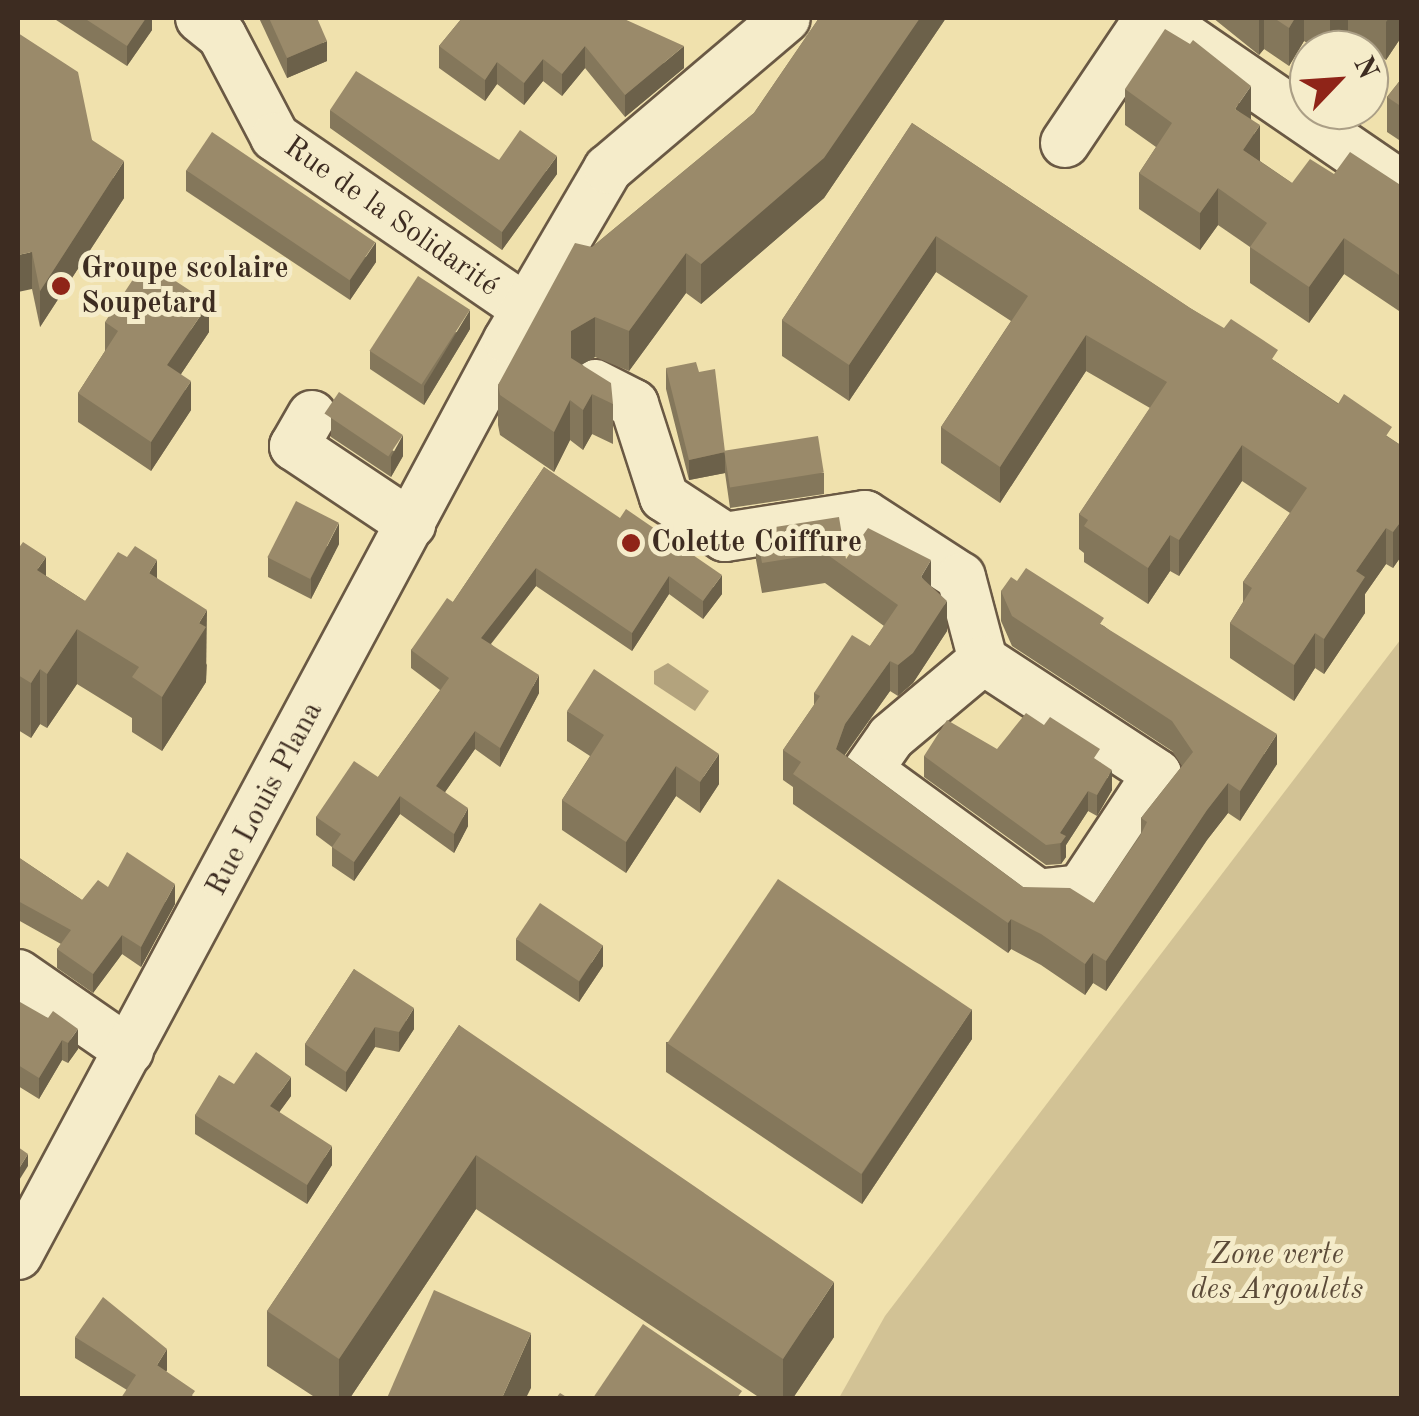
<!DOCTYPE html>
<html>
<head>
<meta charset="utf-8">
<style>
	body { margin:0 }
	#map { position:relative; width:1419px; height:1416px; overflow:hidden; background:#f0e1ad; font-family:"Old Standard TT",serif }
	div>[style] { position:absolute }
	.green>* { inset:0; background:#d2c295 }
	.water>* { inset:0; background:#b3a37d }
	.roads { filter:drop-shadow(2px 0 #6a5944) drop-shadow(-2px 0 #6a5944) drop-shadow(0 2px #6a5944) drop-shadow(0 -2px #6a5944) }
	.minor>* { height:48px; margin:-24px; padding:0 24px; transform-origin:24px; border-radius:24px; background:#f5ecca }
	.wall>* { inset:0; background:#84775b }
	.shaded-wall>* { inset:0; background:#6c614a }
	.building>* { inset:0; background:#9a8a6a; transform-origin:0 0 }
	.dots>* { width:28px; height:28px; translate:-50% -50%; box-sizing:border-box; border:5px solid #f5ecca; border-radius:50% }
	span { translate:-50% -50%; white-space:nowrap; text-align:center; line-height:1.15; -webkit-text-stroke:10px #f5ecca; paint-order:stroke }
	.street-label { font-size:30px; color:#3d2c21 }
	.poi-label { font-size:30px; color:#3d2c21; font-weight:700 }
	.left { translate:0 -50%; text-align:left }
	.park-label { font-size:30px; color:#5b4a38; font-style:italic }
	.frame { position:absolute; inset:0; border:20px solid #3d2c21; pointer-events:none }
	.north { position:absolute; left:1289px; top:30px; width:100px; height:100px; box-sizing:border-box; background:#f5ecca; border:2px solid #ab9f86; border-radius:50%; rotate:65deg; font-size:28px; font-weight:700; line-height:40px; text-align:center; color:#3d2c21 }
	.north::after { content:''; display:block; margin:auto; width:35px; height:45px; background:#8f2418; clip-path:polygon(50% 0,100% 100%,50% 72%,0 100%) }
</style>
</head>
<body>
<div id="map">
	<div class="green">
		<div style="clip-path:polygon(1401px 639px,1401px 1398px,839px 1398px,885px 1316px)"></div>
	</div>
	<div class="water">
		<div style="clip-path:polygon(668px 663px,709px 691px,695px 711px,654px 684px,654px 671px)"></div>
	</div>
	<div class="roads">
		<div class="minor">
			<div style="left:200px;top:18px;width:28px;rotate:39deg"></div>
			<div style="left:222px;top:36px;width:114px;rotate:62.3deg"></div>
			<div style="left:275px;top:137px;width:304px;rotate:34.4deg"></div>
			<div style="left:1157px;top:18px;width:297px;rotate:34.4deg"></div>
			<div style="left:1065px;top:143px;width:151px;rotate:-56.1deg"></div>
			<div style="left:595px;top:384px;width:44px;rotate:27.1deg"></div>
			<div style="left:634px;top:404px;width:98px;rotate:72.1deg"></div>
			<div style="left:664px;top:497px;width:73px;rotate:33.3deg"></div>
			<div style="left:725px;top:537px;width:142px;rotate:-8.9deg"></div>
			<div style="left:865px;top:515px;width:114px;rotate:32.9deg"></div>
			<div style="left:961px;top:577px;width:86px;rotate:75.2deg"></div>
			<div style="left:983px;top:660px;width:208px;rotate:33.2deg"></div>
			<div style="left:1157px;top:774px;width:138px;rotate:123.5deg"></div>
			<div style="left:1081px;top:889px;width:43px;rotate:173.4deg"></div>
			<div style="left:1038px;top:894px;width:210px;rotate:-143.9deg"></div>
			<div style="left:868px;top:770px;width:40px;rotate:-55.1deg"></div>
			<div style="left:891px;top:737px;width:120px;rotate:-39.9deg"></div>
			<div style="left:312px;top:415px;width:36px;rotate:120deg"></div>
			<div style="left:294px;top:446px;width:141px;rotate:33.7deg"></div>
			<div style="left:18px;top:974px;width:135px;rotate:34.7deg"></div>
			<div style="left:18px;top:1255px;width:1038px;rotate:-61.83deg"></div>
			<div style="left:508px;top:340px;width:198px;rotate:-59.7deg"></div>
			<div style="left:608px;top:169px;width:233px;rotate:-40.3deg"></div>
		</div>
	</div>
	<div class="wall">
		<div style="clip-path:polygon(53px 18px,152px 18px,152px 30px,127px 66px)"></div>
		<div style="clip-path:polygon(259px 18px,317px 18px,327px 61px,287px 78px)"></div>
		<div style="clip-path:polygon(462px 18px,684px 68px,625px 117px,585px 68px,562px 96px,543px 81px,524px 105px,497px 84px,485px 101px,439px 68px,439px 46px)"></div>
		<div style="clip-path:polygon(819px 18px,946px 18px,824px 198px,701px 304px,686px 293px,629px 371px,595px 357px,582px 364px,613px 404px,613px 444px,592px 434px,583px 450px,570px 440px,554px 472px,500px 435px,498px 425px,498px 385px,592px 247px,754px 113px)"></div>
		<div style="clip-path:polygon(1213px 18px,1402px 18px,1402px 36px,1386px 60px,1348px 33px,1336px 50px,1318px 50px,1304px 41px,1289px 66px,1264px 49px,1259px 55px)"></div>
		<div style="clip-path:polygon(18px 33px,92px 140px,124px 198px,40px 327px,32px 289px)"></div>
		<div style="clip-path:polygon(1402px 78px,1402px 142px,1387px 132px,1387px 97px)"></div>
		<div style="clip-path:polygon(1125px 89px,1251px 119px,1260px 161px,1292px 183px,1334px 174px,1402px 186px,1402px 313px,1344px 274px,1309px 323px,1250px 283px,1250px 247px,1218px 225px,1200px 250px,1139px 209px,1139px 173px,1156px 147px,1125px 125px)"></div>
		<div style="clip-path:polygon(330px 110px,499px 160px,557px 174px,502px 250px,330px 128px)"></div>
		<div style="clip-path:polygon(912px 123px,1190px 308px,1278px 363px,1402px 446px,1402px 555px,1393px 568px,1386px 564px,1365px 594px,1365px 613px,1324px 674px,1315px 668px,1294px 701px,1230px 658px,1230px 623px,1243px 602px,1243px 582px,1290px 513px,1242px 481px,1179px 576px,1170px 571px,1148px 604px,1084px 562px,1084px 553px,1079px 549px,1079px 514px,1150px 408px,1086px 371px,1000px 503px,941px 463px,941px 427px,1011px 321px,936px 272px,849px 401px,782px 356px,782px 320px)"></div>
		<div style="clip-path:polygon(186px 170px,376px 262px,350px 300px,186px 191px)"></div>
		<div style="clip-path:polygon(105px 322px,209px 332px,181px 374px,191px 410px,151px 471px,78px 422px,78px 393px,105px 351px)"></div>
		<div style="clip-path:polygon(470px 329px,424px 405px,370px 369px,370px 351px)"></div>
		<div style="clip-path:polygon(666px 368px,725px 454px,824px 473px,824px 494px,730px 508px,725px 473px,689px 480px,666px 389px)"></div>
		<div style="clip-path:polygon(331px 417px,403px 456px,391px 477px,331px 437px)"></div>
		<div style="clip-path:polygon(544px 467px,722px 594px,703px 619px,669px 594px,632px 651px,536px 586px,491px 644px,539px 693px,500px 767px,475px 749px,445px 792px,468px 826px,454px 853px,400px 814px,354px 881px,332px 866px,332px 847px,316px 835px,316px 817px,378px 777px,440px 690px,411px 668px,411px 650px,453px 602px)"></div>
		<div style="clip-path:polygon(756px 530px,931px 587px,947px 631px,913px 683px,898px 696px,890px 691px,845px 755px,1023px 887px,1094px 903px,1141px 833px,1141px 818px,1182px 766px,1172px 751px,1012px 646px,1001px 621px,1001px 591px,1017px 581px,1104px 626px,1277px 764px,1240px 821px,1228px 813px,1207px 840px,1106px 991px,1093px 983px,1085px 995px,1041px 965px,1011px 949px,1008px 953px,793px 804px,793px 787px,783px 780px,783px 750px,814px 705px,814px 693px,870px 646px,884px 626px,825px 583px,762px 593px,756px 560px)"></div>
		<div style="clip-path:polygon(339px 544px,311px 599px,268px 577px,268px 557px)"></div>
		<div style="clip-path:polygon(18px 549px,46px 576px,85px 601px,157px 578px,207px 665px,206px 682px,162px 751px,132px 732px,132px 718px,77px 684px,47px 728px,40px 724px,31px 738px,18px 730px)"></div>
		<div style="clip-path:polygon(567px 711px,719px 784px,700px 813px,676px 796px,626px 873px,562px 830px,562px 800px,590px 756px,567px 741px)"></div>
		<div style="clip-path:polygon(924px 756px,1100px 762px,1112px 790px,1097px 816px,1088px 811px,1066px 845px,1066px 857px,1061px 864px,1046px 865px,924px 777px)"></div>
		<div style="clip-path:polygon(18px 857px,82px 900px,108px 887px,175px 904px,141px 967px,122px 954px,93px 993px,57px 968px,57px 949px,61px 944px,18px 920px)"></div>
		<div style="clip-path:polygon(516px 939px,603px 966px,579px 1002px,516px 960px)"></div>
		<div style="clip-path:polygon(354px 969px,414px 1029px,399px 1052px,375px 1047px,346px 1092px,305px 1065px,305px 1044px)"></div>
		<div style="clip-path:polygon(18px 1007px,48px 1018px,78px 1049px,68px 1063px,62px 1060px,39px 1099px,18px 1086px)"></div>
		<div style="clip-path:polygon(459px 1025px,834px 1337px,793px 1398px,760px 1398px,476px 1209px,350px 1398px,316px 1398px,267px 1366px,267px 1311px)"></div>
		<div style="clip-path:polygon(972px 1039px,862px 1204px,666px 1072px,666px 1042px)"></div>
		<div style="clip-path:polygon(234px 1084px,291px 1096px,279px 1112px,332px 1165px,307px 1204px,195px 1134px,195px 1115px)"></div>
		<div style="clip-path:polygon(75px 1337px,167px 1370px,166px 1372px,195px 1398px,127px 1390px,75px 1358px)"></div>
	</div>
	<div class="shaded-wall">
		<div style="clip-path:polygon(146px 18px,152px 18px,152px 30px,127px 66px,127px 46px)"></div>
		<div style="clip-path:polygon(920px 18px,946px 18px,824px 198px,701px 304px,701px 264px)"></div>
		<div style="clip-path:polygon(1259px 18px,1264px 18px,1264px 49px,1259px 55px)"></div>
		<div style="clip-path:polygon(1295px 18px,1304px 18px,1304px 41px,1289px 66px,1289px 28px)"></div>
		<div style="clip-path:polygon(1332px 18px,1348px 18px,1348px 33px,1336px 50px,1330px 50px,1330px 20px)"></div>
		<div style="clip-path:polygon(1389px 18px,1402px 18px,1402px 36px,1386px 60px,1386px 22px)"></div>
		<div style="clip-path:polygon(327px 41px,327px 61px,287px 78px,287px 58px)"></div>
		<div style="clip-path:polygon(585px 46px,585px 68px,562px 96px,562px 74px)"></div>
		<div style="clip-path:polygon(684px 46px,684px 68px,625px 117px,625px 95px)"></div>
		<div style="clip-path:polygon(543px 59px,543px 81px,524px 105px,524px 83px)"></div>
		<div style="clip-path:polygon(497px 62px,497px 84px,485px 101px,485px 80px)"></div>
		<div style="clip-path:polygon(1251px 86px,1251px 122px,1235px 109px)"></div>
		<div style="clip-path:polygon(1260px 125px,1260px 162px,1243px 150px)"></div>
		<div style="clip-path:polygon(557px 156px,557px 174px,502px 250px,502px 232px)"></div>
		<div style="clip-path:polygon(124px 161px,124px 198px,40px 327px,40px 291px)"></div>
		<div style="clip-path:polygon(1218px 188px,1218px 225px,1200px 250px,1200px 213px)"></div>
		<div style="clip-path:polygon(936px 236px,936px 272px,849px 401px,849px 365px)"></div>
		<div style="clip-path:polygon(1344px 238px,1344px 274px,1309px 323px,1309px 287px)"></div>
		<div style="clip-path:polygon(376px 242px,376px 262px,350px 300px,350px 280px)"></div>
		<div style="clip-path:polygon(32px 252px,32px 289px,18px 292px,18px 255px)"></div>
		<div style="clip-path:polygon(686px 253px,686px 293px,629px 371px,629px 331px)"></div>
		<div style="clip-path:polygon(209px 303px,209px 332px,167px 395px,167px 365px)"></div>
		<div style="clip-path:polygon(470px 310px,470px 329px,424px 405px,424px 386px)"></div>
		<div style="clip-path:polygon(595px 317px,595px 357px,571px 371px,571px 331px)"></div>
		<div style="clip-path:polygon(1086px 335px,1086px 371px,1000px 503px,1000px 467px)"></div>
		<div style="clip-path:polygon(191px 381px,191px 410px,151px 471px,151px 442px)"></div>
		<div style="clip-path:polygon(592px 394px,592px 434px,583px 450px,583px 410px)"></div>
		<div style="clip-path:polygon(570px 400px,570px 440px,554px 472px,554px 432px)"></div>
		<div style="clip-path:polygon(403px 435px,403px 456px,391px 477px,391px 457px)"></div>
		<div style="clip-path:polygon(1242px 445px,1242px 481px,1179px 576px,1179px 540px)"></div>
		<div style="clip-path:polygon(725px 452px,725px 473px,689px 480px,689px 460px)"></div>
		<div style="clip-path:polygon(1402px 520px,1402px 555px,1393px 568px,1393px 532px)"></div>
		<div style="clip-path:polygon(339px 523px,339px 544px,311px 599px,311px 578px)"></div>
		<div style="clip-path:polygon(1386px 528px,1386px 564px,1365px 594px,1365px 613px,1324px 674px,1324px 639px,1356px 571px)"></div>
		<div style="clip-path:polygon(1170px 535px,1170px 571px,1148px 604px,1148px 568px)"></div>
		<div style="clip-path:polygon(46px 557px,46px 611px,37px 570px)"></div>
		<div style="clip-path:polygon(157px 560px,157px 615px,149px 573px)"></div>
		<div style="clip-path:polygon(931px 560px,931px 590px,921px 577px)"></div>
		<div style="clip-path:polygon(536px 568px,536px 586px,481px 656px,481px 638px)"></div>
		<div style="clip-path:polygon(722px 575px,722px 594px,703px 619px,703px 601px)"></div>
		<div style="clip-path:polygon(669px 576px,669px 594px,632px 651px,632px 633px)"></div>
		<div style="clip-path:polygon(947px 601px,947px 631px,913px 683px,898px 696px,898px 665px)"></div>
		<div style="clip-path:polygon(207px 610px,206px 682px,162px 751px,162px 697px,199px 623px)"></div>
		<div style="clip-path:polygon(77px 629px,77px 684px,47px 728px,47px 674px)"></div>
		<div style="clip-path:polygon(1315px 633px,1315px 668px,1294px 701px,1294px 665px)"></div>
		<div style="clip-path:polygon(890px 661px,890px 691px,845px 754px,836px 779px,836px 749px,845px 724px)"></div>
		<div style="clip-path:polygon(40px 669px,40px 724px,31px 738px,31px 683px)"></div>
		<div style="clip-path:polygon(539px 675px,539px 693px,500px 767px,500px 748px)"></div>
		<div style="clip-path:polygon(475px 731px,475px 749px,436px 805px,436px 786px)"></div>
		<div style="clip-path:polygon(1277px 734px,1277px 764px,1240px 821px,1240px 791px)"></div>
		<div style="clip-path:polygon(719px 754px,719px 784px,700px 813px,700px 782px)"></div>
		<div style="clip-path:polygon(676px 766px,676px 796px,626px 873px,626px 842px)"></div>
		<div style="clip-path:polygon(1112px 770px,1112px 790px,1097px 816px,1097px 795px)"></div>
		<div style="clip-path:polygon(1228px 783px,1228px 813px,1207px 840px,1106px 991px,1106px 961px,1207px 810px)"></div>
		<div style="clip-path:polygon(1088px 791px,1088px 811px,1066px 845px,1066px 857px,1061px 864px,1060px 833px)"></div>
		<div style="clip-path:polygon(400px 796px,400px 814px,354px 881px,354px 862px)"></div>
		<div style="clip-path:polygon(468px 808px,468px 826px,454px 853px,454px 834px)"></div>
		<div style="clip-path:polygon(175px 884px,175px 904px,141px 967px,141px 947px)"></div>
		<div style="clip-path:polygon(1011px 919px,1011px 949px,1008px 953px,1008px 923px)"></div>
		<div style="clip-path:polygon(122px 935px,122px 954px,93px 993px,93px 974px)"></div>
		<div style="clip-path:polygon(603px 945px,603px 966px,579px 1002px,579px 982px)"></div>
		<div style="clip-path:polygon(1093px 953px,1093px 983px,1085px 995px,1085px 964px)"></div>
		<div style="clip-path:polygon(414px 1008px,414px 1029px,399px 1052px,399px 1032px)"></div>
		<div style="clip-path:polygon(972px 1009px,972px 1039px,862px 1204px,862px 1174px)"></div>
		<div style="clip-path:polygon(375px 1027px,375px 1047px,346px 1092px,346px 1072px)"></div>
		<div style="clip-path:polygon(78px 1029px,78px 1049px,68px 1063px,68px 1043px)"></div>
		<div style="clip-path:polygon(62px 1040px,62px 1060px,39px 1099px,39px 1078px)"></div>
		<div style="clip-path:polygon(291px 1077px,291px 1096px,270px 1125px,270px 1106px)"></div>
		<div style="clip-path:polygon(332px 1146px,332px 1165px,307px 1204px,307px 1185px)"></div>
		<div style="clip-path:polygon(28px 1154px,28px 1166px,18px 1182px,18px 1170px)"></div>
		<div style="clip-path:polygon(476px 1155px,476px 1209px,350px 1398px,339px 1398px,339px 1359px)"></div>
		<div style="clip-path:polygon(834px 1282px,834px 1337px,793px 1398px,783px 1398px,783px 1359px)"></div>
		<div style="clip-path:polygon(531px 1333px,531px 1388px,526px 1398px,502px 1398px)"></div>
		<div style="clip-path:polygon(167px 1349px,167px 1370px,157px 1386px,157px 1365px)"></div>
	</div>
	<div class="building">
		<div style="clip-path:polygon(84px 18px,146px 18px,127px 46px)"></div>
		<div style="clip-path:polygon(269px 18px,317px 18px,327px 41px,287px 58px)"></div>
		<div style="clip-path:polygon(462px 18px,622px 18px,684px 46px,625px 95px,585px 46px,562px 74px,543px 59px,524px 83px,497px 62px,485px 80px,439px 46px)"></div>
		<div style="clip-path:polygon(819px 18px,920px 18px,824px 158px,701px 264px,686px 253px,629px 331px,595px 317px,571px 331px,571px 358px,611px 383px,613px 404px,592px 394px,583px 410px,570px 400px,554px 432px,500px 395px,498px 385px,575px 243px,592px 247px,754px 113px)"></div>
		<div style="clip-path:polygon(1274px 18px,1295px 18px,1289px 28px)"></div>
		<div style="clip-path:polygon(1165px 29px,1190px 44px,1193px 40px,1251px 86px,1235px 109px,1260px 125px,1243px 150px,1292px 183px,1310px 159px,1334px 174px,1350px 152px,1402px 186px,1402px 277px,1344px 238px,1309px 287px,1250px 247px,1267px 223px,1218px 188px,1200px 213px,1139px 173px,1172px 123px,1125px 89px)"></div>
		<div style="clip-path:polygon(18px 33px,78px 72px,92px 140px,124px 161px,40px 291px,32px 252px,18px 255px)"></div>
		<div style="clip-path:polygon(356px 71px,499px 160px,520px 130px,557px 156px,502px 232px,330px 110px)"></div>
		<div style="clip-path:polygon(1402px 78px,1402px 107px,1387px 97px)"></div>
		<div style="clip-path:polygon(912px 123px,1190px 308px,1224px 328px,1231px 319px,1278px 350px,1272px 359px,1338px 404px,1344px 394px,1392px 427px,1386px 436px,1402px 446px,1402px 520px,1393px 532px,1386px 528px,1356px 571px,1365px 577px,1324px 639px,1315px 633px,1294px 665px,1230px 623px,1252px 588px,1243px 582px,1307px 488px,1242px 445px,1179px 540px,1170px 535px,1148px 568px,1084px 526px,1088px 520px,1079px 514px,1167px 382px,1086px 335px,1000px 467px,941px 427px,1028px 296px,936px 236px,849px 365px,782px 320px)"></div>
		<div style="left:212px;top:132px;width:197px;height:46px;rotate:34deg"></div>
		<div style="clip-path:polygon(145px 261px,209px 303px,167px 365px,191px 381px,151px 442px,78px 393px,118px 331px,105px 322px)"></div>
		<div style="left:418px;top:276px;width:62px;height:89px;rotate:33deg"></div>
		<div style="clip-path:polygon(696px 362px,699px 372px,715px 369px,725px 452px,689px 460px,666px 368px)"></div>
		<div style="left:339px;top:392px;width:77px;height:26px;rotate:34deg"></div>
		<div style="left:818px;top:436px;width:37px;height:95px;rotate:81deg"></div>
		<div style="clip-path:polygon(544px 467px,620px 518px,626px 509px,722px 575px,703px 601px,669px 576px,632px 633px,536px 568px,481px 638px,539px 675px,500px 748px,475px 731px,436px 786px,468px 808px,454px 834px,400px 796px,354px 862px,332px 847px,341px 834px,316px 817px,354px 761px,378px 777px,449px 678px,411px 650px,447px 598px,453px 602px)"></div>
		<div style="left:296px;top:501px;width:48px;height:63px;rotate:27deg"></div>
		<div style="clip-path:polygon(839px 517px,846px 559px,868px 528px,931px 560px,921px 577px,947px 601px,913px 653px,898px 665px,890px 661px,845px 724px,836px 749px,1023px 887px,1070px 888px,1094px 903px,1140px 836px,1147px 822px,1141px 818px,1193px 752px,1172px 721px,1012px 616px,1001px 591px,1011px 577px,1017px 581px,1026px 568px,1104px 618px,1100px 624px,1277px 734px,1240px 791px,1228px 783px,1207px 810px,1106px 961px,1093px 953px,1085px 964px,1041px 934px,1011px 919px,1008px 923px,793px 774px,801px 762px,783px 750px,820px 696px,814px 693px,852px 635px,870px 646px,898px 605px,825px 553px,762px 563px,756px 530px)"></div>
		<div style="clip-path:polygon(23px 542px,46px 557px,37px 570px,85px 601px,118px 552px,127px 557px,135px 546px,157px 560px,149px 573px,207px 610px,199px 623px,206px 627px,162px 697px,132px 677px,139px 667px,77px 629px,47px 674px,40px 669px,31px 683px,18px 675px,18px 549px)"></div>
		<div style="clip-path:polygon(594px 669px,719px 754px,700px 782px,676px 766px,626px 842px,562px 800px,604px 735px,567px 711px)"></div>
		<div style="clip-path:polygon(1026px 713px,1044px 725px,1050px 717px,1100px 749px,1094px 758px,1112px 770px,1097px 795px,1088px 791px,1060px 833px,1066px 836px,1061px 843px,1046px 845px,924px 756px,947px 720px,997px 749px)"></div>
		<div style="clip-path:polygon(127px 852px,175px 884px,141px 947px,122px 935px,93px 974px,57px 949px,71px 930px,18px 901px,18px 857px,82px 900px,98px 880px,108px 887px)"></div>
		<div style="left:778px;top:879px;width:234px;height:198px;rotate:34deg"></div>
		<div style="left:540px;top:903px;width:76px;height:43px;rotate:34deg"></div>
		<div style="clip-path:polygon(354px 969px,414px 1008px,399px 1032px,375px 1027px,346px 1072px,305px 1044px)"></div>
		<div style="clip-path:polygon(20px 1002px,48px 1018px,53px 1011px,78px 1029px,68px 1043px,62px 1040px,39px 1078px,18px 1065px,18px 1007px)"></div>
		<div style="clip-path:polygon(459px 1025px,834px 1282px,783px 1359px,476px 1155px,339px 1359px,267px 1311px)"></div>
		<div style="clip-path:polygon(256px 1052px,291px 1077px,270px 1106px,332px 1146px,307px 1185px,195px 1115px,219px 1075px,234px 1084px)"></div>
		<div style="clip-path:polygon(18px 1147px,28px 1154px,18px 1170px)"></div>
		<div style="clip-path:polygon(434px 1290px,531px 1333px,502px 1398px,387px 1398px)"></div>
		<div style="clip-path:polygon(103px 1297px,167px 1349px,157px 1365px,195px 1391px,190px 1398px,121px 1398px,136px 1375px,75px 1337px)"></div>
		<div style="clip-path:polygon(643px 1324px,742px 1391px,737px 1398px,593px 1398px)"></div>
		<div style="clip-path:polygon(560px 1393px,568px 1398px,556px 1398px)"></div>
	</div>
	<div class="dots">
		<div style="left:61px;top:286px;background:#8f2418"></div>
		<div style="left:631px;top:543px;background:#8f2418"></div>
	</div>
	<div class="street-label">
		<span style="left:391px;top:217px;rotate:35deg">Rue de la Solidarité</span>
		<span style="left:265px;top:799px;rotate:-62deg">Rue Louis Plana</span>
	</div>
	<div class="poi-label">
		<span class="left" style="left:81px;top:286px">Groupe scolaire<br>Soupetard</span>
		<span class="left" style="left:651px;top:543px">Colette Coiffure</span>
	</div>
	<div class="park-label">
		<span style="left:1277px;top:1272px">Zone verte<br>des Argoulets</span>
	</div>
	<div class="frame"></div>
	<div class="north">N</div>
</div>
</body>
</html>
